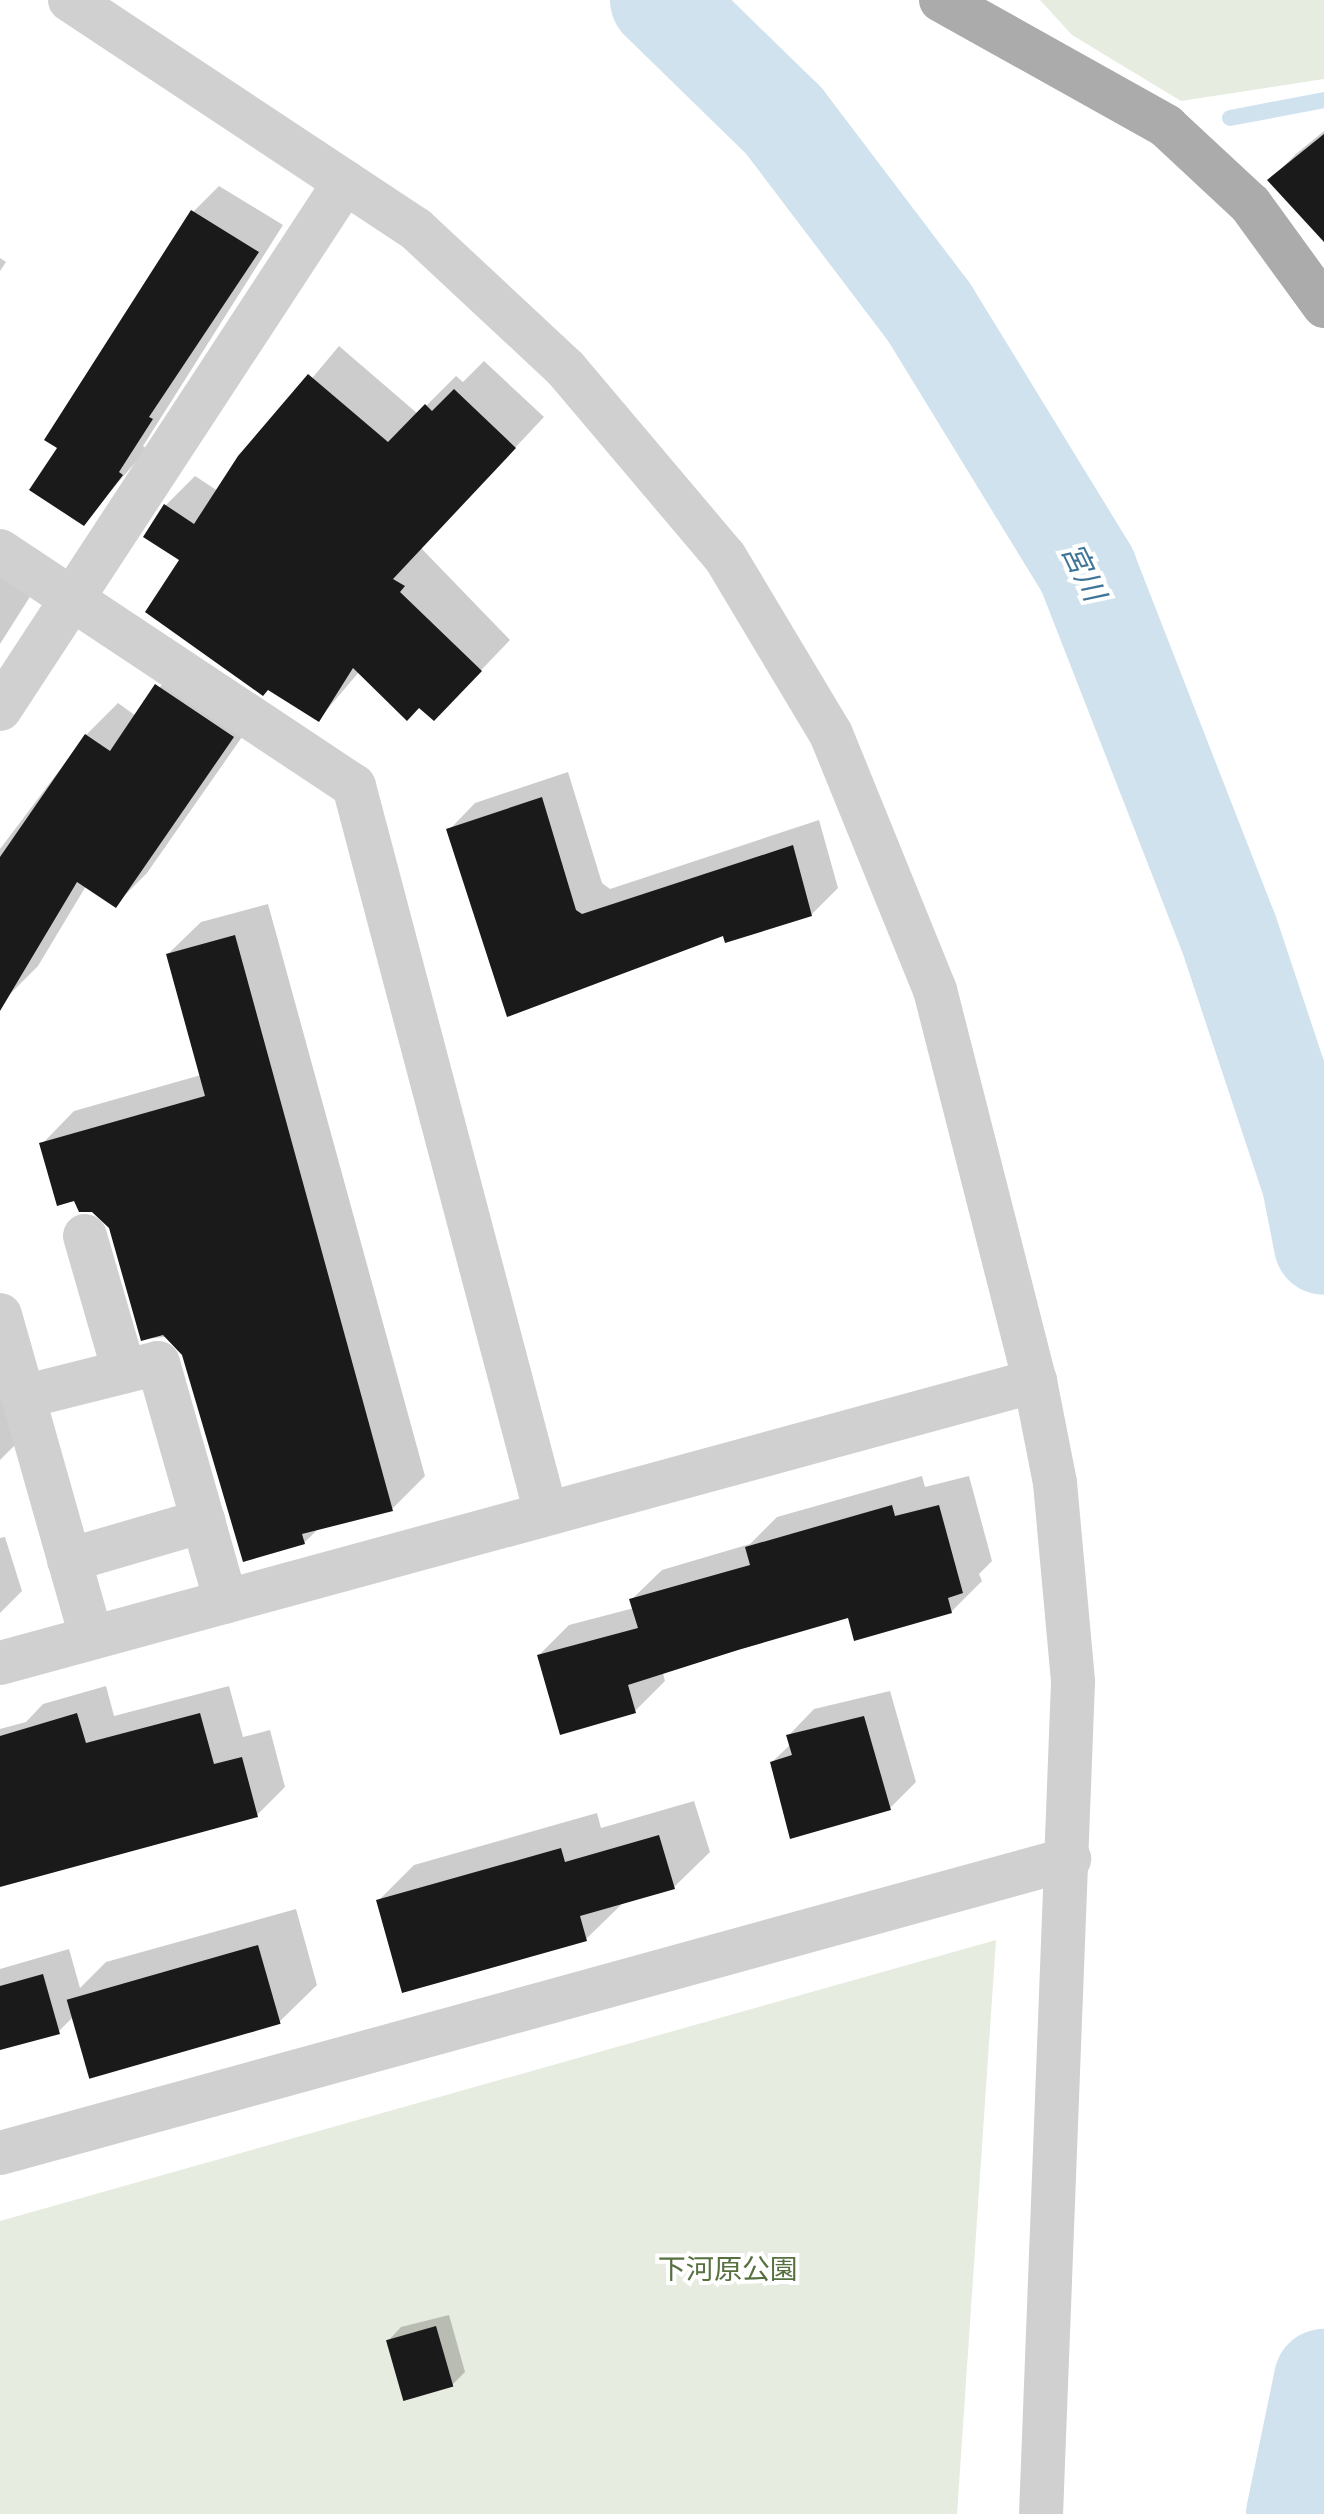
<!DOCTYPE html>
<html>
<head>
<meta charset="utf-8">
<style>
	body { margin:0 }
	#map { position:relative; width:1324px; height:2514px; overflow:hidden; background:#fff; font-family:"Roboto Condensed","Noto Sans JP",sans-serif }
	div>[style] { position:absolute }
	.green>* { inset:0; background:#e6ecdf }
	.shadow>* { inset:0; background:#0003 }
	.stream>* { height:16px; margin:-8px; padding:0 8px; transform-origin:8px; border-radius:8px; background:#cfe2ee }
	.river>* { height:100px; margin:-50px; padding:0 50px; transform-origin:50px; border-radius:50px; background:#cfe2ee }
	.building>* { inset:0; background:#1a1a1a; transform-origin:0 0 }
	.minor>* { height:44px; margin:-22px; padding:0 22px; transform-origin:22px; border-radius:22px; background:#d0d0d0 }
	.tertiary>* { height:44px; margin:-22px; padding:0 22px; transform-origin:22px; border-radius:22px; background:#d0d0d0 }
	.primary>* { height:44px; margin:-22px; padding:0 22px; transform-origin:22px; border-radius:22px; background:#ababab }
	span { translate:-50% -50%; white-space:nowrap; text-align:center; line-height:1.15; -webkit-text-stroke:8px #fff; paint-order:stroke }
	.park-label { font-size:28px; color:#56703f }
	.water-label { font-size:30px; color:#3f7597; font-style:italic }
</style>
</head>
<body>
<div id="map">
	<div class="green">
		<div style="clip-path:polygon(1040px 0,1324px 0,1324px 79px,1181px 101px,1072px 35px)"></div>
		<div style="clip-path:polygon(996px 1940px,957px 2514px,0 2514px,0 2221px)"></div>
	</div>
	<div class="shadow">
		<div style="clip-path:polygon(1324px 131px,1324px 203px,1270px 180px,1296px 154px)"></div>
		<div style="clip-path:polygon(219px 186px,283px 225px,143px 446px,147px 449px,83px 523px,59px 447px,193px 212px)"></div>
		<div style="clip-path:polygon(0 258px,6px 262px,0 271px)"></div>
		<div style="clip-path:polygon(339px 346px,418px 414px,456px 376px,463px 382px,484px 361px,544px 417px,421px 548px,510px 640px,463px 689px,420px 706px,359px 672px,319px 719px,182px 559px,145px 536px,166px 505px,195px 476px,218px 491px)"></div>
		<div style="clip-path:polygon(0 571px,33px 592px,0 644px)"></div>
		<div style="clip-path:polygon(188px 653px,265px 704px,147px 873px,115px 905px,86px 886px,38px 966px,6px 998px,0 994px,0 849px,86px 735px,118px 703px,136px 716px)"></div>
		<div style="clip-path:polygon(568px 772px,602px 883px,610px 889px,819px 820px,838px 888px,811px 915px,724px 933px,508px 1014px,449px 830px,475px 803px)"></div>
		<div style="clip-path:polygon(268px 904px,425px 1476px,392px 1509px,319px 1528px,304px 1543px,184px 1355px,165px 1337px,143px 1339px,110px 1227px,42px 1144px,74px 1111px,201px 1075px,168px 954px,201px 922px)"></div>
		<div style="clip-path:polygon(0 1372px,23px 1437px,0 1460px)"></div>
		<div style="clip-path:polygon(922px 1476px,925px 1487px,969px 1476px,992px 1561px,979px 1574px,982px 1581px,951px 1612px,849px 1616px,663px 1673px,665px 1681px,635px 1711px,539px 1655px,569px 1625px,634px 1608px,631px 1600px,662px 1570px,750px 1544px,777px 1517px)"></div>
		<div style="clip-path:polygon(5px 1537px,22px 1591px,0 1613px,0 1538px)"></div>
		<div style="clip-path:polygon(106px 1686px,114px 1716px,229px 1686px,243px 1737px,270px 1730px,285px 1787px,257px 1815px,0 1886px,0 1729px,26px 1722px,43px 1704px)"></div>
		<div style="clip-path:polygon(890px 1691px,916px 1782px,890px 1808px,772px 1762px,791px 1744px,788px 1736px,814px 1709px)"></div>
		<div style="clip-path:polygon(694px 1801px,710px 1852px,674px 1887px,622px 1904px,586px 1939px,379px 1900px,414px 1865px,597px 1813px,601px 1828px)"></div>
		<div style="clip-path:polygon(296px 1909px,317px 1985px,279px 2022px,73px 2017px,58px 2032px,0 2049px,0 1969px,69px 1949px,80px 1988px,106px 1962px)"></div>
		<div style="clip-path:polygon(449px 2315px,465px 2372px,452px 2385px,388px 2341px,401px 2327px)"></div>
	</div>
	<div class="stream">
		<div style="left:1230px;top:118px;width:96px;rotate:-10.8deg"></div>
	</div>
	<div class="river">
		<div style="left:660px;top:0;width:173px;rotate:44.3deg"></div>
		<div style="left:784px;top:121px;width:240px;rotate:52.8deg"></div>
		<div style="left:929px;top:312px;width:303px;rotate:58.5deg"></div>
		<div style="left:1087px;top:570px;width:388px;rotate:68.7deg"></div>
		<div style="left:1228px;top:931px;width:267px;rotate:71.6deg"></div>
		<div style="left:1312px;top:1184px;width:62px;rotate:78.9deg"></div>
		<div style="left:1296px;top:2514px;width:138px;rotate:-78.3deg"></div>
	</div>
	<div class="building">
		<div style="clip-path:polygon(1324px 134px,1324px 242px,1267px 180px)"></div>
		<div style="clip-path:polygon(191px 210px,259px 252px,149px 417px,153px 419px,119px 472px,123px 475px,84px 526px,29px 490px,57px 448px,44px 440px)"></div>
		<div style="clip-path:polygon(308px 374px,388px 442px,425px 404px,432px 411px,454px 389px,516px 448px,393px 579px,405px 586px,400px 592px,482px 671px,434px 721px,419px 708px,407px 721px,353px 668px,319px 722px,268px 690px,263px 696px,145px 612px,179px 560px,143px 537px,164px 504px,194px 524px,238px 456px)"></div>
		<div style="clip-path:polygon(155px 684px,234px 737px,116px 908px,77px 882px,0 1011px,0 857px,85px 734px,110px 751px)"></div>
		<div style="clip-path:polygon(542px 797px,576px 910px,582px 914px,793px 845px,812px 916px,725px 943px,723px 936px,507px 1017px,446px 829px)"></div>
		<div style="clip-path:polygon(235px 935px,393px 1511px,302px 1534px,305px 1544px,243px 1562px,182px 1355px,163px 1335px,141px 1341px,109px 1228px,92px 1212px,79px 1212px,74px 1201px,57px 1206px,39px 1143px,205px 1096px,166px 954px)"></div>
		<div style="clip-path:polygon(892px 1505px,895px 1516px,939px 1505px,963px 1593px,948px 1598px,952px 1613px,854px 1641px,848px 1618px,738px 1650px,628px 1685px,636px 1713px,560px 1735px,537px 1655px,638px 1628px,629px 1599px,750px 1565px,745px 1547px)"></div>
		<div style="clip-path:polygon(77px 1713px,86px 1743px,200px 1713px,214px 1764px,242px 1757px,258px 1817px,0 1887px,0 1736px)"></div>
		<div style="clip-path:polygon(864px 1716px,891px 1810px,790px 1839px,770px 1762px,792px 1755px,786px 1735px)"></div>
		<div style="clip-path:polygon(659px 1835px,675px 1889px,580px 1916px,587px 1941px,402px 1993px,376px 1900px,561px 1848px,565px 1862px)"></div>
		<div style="left:258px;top:1945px;width:82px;height:199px;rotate:74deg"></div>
		<div style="clip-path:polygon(43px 1974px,60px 2034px,0 2050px,0 1986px)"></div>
		<div style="left:436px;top:2326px;width:63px;height:52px;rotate:74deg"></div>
	</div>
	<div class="minor">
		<div style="left:0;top:551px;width:425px;rotate:33.6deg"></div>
		<div style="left:354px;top:786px;width:752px;rotate:75.21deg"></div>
		<div style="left:0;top:709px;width:630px;rotate:-56.79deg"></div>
		<div style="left:85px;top:1236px;width:141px;rotate:73.9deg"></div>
		<div style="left:0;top:1315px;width:335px;rotate:74.2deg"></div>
		<div style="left:23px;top:1397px;width:139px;rotate:-14.1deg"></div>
		<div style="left:158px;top:1363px;width:248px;rotate:74.1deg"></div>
		<div style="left:69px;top:1560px;width:140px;rotate:-16.2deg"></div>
		<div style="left:0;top:1663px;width:1073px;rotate:-15.24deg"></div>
		<div style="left:0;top:2153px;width:1109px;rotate:-15.38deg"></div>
	</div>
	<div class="tertiary">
		<div style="left:70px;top:0;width:415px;rotate:33.5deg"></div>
		<div style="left:416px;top:229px;width:205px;rotate:43deg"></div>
		<div style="left:566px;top:369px;width:246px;rotate:49.8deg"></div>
		<div style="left:725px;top:557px;width:206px;rotate:59.1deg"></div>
		<div style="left:831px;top:734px;width:276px;rotate:67.9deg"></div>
		<div style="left:935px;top:990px;width:404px;rotate:75.7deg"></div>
		<div style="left:1035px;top:1381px;width:104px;rotate:78.9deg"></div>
		<div style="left:1055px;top:1483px;width:200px;rotate:84.8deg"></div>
		<div style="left:1073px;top:1682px;width:833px;rotate:92.2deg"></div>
	</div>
	<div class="primary">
		<div style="left:941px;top:0;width:258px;rotate:29.2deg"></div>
		<div style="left:1166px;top:126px;width:115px;rotate:42.9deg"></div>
		<div style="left:1250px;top:204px;width:126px;rotate:54deg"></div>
	</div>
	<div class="park-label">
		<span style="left:728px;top:2270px">下河原公園</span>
	</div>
	<div class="water-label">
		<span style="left:1083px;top:572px;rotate:64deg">宮川</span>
	</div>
</div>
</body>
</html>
